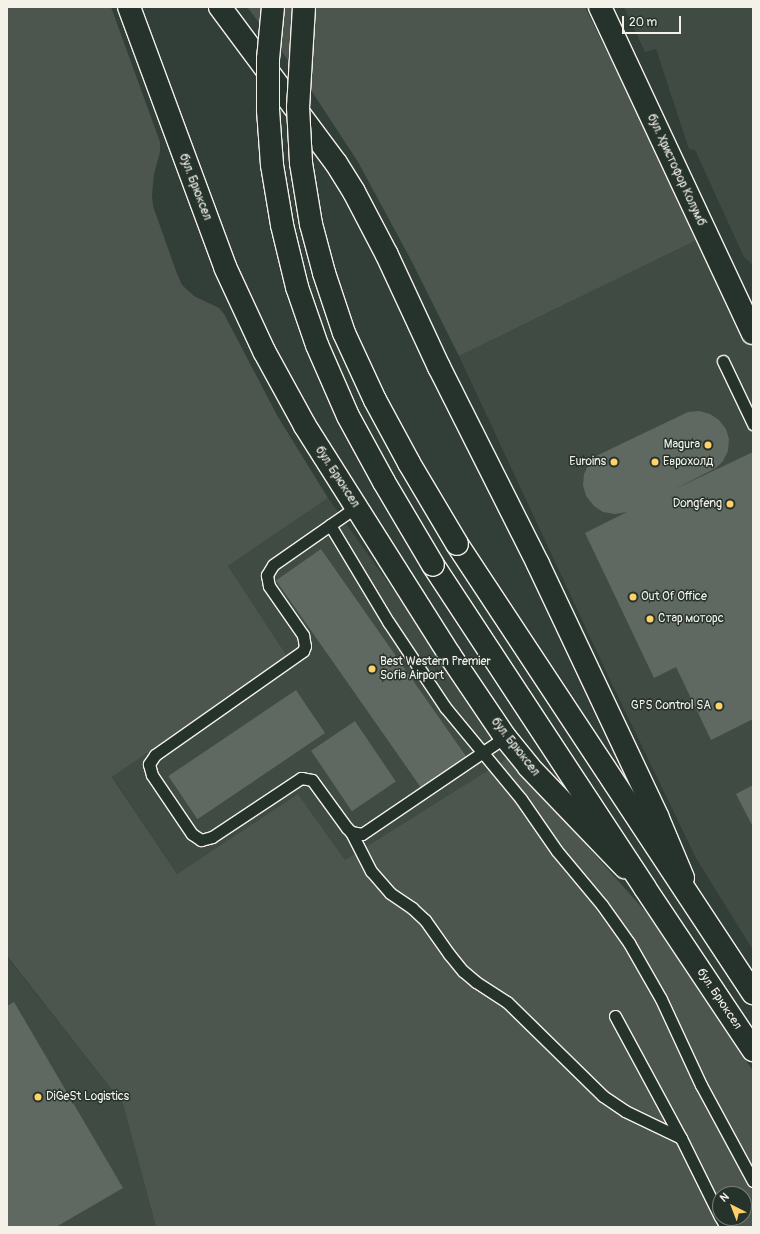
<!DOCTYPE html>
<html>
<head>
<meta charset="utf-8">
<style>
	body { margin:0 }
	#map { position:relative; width:760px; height:1234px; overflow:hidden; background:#323e38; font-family:Pangolin,sans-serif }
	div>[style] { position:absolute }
	.built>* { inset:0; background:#404b44 }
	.green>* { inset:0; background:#4c564f }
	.building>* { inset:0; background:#5f6861; transform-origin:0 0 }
	.roads { filter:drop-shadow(1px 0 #f4f1e8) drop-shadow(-1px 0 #f4f1e8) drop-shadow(0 1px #f4f1e8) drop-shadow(0 -1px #f4f1e8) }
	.service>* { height:11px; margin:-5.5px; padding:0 5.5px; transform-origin:5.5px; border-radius:5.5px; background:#26332d }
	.tertiary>* { height:22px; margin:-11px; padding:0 11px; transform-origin:11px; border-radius:11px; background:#26332d }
	.secondary>* { height:22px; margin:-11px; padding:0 11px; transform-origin:11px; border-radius:11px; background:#26332d }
	.primary>* { height:22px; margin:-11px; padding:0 11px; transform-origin:11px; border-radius:11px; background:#26332d }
	.bridges { filter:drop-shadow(1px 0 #f4f1e8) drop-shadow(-1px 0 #f4f1e8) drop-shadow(0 1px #f4f1e8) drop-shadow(0 -1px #f4f1e8) }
	.primary-bridge>* { height:22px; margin:-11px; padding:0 11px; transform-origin:11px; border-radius:11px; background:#26332d }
	.dots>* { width:11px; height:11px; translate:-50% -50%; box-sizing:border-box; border:2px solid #26332d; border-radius:50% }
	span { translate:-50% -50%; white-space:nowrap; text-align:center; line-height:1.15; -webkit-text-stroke:3px #26332d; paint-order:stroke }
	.street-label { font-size:12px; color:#f4f1e8 }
	.poi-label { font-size:12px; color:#f4f1e8 }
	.right { translate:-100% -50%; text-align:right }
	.left { translate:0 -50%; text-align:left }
	.frame { position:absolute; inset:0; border:8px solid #f4f1e8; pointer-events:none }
	.north { position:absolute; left:712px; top:1186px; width:40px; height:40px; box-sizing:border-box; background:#26332d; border:1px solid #787f78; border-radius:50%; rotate:318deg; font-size:11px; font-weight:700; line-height:16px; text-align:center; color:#f4f1e8 }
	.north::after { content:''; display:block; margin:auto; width:14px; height:18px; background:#ffd166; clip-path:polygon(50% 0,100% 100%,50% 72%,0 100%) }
	.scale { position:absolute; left:622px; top:16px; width:59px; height:18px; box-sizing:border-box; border:2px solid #f4f1e8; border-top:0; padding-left:5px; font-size:12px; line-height:14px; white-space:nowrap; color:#f4f1e8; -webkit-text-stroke:3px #26332d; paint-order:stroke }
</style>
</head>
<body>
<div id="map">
	<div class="built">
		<div style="clip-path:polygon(624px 7px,753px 7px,753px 265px,744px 257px,695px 150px,689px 149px,656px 49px,645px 52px)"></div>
		<div style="clip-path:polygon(699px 239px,753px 332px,753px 950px,696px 858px,612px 684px,459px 356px)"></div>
		<div style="clip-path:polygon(328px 498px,511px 756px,345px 860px,298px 794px,177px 874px,112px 776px,287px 656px,228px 566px)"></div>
		<div style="clip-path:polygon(7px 957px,123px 1104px,156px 1227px,7px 1227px)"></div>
	</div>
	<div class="green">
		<div style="clip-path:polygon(evenodd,7px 7px,111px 7px,160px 142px,160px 152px,154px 174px,152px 195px,153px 206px,176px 271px,182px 285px,194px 296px,219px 308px,224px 314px,278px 417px,328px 498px,228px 566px,287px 656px,112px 777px,177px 874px,298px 794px,345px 860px,511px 756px,554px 809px,654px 921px,753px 1071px,753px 1227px,156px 1227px,123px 1104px,7px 956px,7px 7px,720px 1194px,744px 1194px,744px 1218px,720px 1218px,720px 1194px)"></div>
		<div style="clip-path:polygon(247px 7px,585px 7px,699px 239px,459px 356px,411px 260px,358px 162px,309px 87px)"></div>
	</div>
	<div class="building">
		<div style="clip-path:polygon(699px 411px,710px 414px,719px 420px,726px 429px,729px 439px,728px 451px,723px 461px,716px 468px,673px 490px,753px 452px,753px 719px,711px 740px,676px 667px,654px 678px,585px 533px,627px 512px,615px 514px,603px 512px,594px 506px,586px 496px,583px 485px,584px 474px,589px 464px,596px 456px,688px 412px)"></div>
		<div style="left:321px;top:549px;width:255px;height:55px;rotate:55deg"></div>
		<div style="left:296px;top:690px;width:52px;height:154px;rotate:56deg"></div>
		<div style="left:355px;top:721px;width:73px;height:53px;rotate:56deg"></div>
		<div style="clip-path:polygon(753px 785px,753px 827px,736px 794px)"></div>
		<div style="clip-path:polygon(14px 1002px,123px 1188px,56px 1227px,7px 1227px,7px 1006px)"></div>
	</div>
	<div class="roads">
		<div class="service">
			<div style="left:723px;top:361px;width:70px;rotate:64.5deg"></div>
			<div style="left:356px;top:507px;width:101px;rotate:145.1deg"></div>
			<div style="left:273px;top:565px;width:12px;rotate:121deg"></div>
			<div style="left:267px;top:575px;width:11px;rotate:80deg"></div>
			<div style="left:269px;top:586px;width:60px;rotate:55.2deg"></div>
			<div style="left:303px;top:635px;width:11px;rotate:80deg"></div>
			<div style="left:305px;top:646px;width:5px;rotate:112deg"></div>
			<div style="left:303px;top:651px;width:181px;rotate:144.9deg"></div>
			<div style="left:155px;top:755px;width:11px;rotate:124deg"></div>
			<div style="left:149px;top:764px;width:11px;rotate:75deg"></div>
			<div style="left:152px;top:775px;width:71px;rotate:55.9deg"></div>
			<div style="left:192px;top:834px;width:11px;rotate:34deg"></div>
			<div style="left:201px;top:840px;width:11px;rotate:-15deg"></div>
			<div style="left:212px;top:837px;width:107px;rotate:-33.5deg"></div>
			<div style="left:301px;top:778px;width:11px;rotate:10deg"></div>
			<div style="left:312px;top:780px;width:59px;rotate:53.9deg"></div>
			<div style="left:347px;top:828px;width:6px;rotate:45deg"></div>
			<div style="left:351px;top:832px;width:11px;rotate:10deg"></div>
			<div style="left:362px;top:834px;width:173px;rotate:-34.1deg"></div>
			<div style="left:330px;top:525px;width:114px;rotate:59deg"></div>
			<div style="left:389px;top:623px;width:101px;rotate:56.3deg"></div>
			<div style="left:445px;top:707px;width:119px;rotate:50.4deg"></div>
			<div style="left:521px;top:799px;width:63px;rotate:55.3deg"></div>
			<div style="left:557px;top:851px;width:70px;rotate:50.2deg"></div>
			<div style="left:602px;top:905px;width:47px;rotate:54.6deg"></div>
			<div style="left:629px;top:943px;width:64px;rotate:60.3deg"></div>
			<div style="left:661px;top:999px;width:95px;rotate:65.1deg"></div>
			<div style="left:701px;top:1085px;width:109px;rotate:61.6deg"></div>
			<div style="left:351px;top:832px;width:44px;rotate:62.9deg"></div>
			<div style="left:371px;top:871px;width:29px;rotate:49deg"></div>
			<div style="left:390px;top:893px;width:27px;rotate:34deg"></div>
			<div style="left:412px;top:908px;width:18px;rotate:43deg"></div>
			<div style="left:425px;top:920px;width:42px;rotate:54.8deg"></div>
			<div style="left:449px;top:954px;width:22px;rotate:51deg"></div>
			<div style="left:463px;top:971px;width:17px;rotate:40deg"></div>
			<div style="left:476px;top:982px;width:37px;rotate:33deg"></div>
			<div style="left:507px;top:1002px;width:134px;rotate:44.4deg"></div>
			<div style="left:603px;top:1096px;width:27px;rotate:34deg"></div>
			<div style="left:625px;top:1111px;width:62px;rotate:25.7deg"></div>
			<div style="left:615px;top:1016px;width:139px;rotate:61.6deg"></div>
			<div style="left:681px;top:1138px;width:88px;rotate:63.7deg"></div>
			<div style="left:721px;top:1218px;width:10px;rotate:61deg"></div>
		</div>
		<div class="tertiary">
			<div style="left:600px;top:7px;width:360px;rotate:64.9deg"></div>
		</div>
		<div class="secondary">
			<div style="left:129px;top:7px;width:277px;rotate:69.7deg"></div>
			<div style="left:225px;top:267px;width:93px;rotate:65.1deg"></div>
			<div style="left:264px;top:351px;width:85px;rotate:61.3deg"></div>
			<div style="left:305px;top:426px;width:270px;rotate:57.7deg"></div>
			<div style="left:449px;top:654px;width:100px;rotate:56deg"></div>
			<div style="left:505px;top:737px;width:38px;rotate:51deg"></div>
			<div style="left:529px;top:767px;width:139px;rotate:46.2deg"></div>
			<div style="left:220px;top:7px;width:194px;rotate:53.4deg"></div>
			<div style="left:336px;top:163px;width:34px;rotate:58deg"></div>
			<div style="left:354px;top:192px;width:71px;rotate:62.4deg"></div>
			<div style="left:387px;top:255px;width:123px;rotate:65.1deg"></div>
			<div style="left:439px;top:367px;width:220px;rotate:63.3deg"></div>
			<div style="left:538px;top:564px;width:279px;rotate:64.7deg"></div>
			<div style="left:657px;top:816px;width:67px;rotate:67.2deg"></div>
		</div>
		<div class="primary">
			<div style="left:457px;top:544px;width:538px;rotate:56.61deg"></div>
			<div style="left:433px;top:565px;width:386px;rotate:56.7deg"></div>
			<div style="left:645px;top:888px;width:195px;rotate:56.3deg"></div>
		</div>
	</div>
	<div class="bridges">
		<div class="primary-bridge">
			<div style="left:273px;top:7px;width:52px;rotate:95.5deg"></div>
			<div style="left:268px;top:59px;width:51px;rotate:90deg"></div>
			<div style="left:268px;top:110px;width:55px;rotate:85.8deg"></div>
			<div style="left:272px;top:165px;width:61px;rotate:80.5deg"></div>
			<div style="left:282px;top:225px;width:64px;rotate:76.4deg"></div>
			<div style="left:297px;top:287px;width:61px;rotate:71deg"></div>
			<div style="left:317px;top:345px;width:77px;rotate:66.4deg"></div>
			<div style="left:348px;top:416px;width:75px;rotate:61.4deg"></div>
			<div style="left:384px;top:482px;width:96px;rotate:59.4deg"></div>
			<div style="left:304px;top:7px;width:100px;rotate:93.4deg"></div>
			<div style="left:298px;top:107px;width:56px;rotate:86.9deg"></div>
			<div style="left:301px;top:163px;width:62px;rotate:80.7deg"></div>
			<div style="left:311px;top:224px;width:51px;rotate:75.1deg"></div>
			<div style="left:324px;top:273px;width:63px;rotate:71.6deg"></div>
			<div style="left:344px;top:333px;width:74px;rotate:65.2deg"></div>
			<div style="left:375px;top:400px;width:72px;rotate:61.6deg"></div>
			<div style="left:409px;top:463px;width:94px;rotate:59.3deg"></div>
		</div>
	</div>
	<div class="dots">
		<div style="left:708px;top:445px;background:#ffd166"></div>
		<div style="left:614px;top:462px;background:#ffd166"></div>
		<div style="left:655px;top:462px;background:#ffd166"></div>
		<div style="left:730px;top:504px;background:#ffd166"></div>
		<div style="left:633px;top:597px;background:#ffd166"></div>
		<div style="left:650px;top:619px;background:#ffd166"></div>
		<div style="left:372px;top:669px;background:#ffd166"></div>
		<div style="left:719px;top:706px;background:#ffd166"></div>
		<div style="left:38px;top:1097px;background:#ffd166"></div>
	</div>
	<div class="street-label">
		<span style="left:676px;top:170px;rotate:65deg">бул. Христофор Колумб</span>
		<span style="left:195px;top:187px;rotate:69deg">бул. Брюксел</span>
		<span style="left:337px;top:477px;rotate:57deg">бул. Брюксел</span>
		<span style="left:515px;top:747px;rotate:52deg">бул. Брюксел</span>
		<span style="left:719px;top:999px;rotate:56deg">бул. Брюксел</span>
	</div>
	<div class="poi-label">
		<span class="right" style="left:700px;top:445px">Magura</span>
		<span class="right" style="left:606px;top:462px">Euroins</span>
		<span class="left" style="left:663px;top:462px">Еврохолд</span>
		<span class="right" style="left:722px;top:504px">Dongfeng</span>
		<span class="left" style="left:641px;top:597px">Out Of Office</span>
		<span class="left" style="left:658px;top:619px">Стар моторс</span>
		<span class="left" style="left:380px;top:669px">Best Western Premier<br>Sofia Airport</span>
		<span class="right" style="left:711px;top:706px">GPS Control SA</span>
		<span class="left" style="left:46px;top:1097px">DiGeSt Logistics</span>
	</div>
	<div class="frame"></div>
	<div class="north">N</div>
	<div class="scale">20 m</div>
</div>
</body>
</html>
